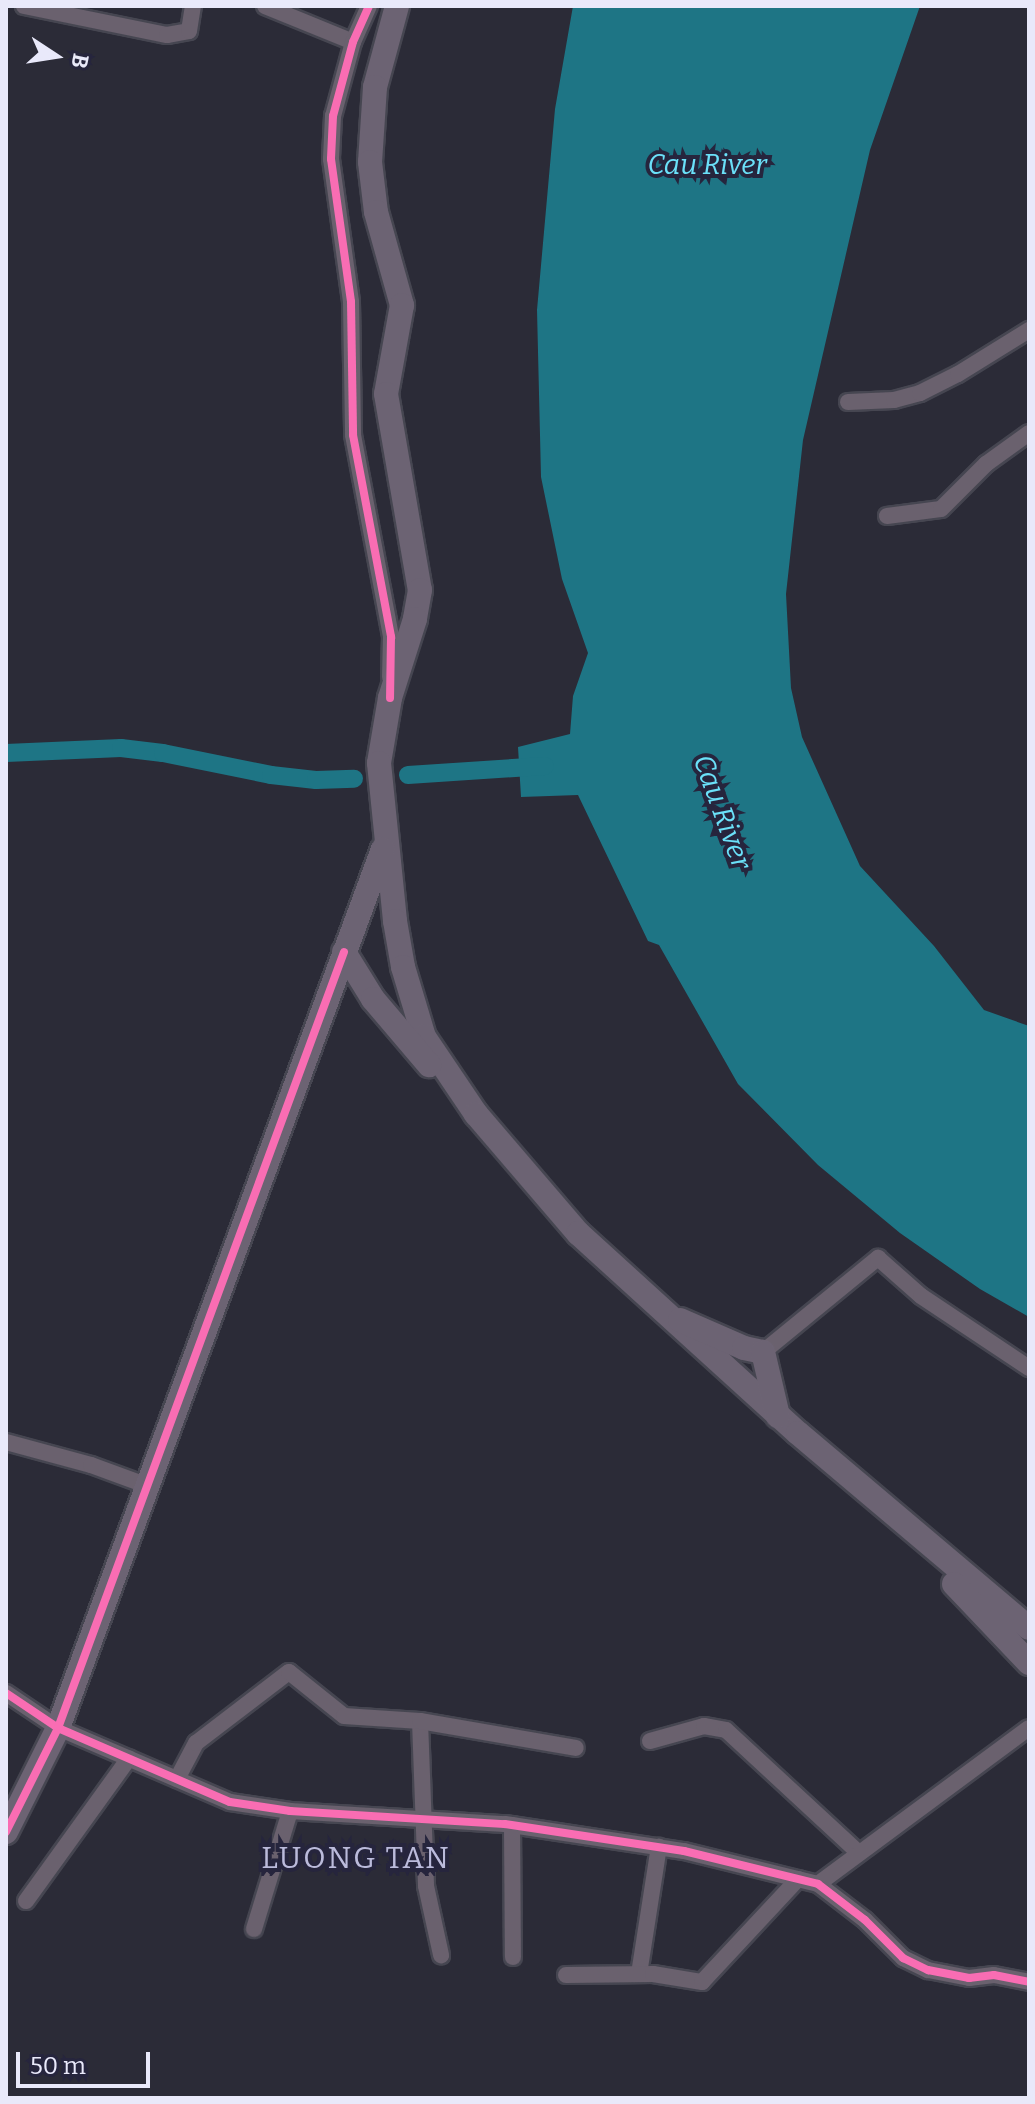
<!DOCTYPE html>
<html>
<head>
<meta charset="utf-8">
<style>
	body { margin:0 }
	#map { position:relative; width:1035px; height:2104px; overflow:hidden; background:#2b2b37; font-family:Bitter,serif }
	div>[style] { position:absolute }
	.water>* { inset:0; background:#1e7585 }
	.canal>* { height:18px; margin:-9px; padding:0 9px; transform-origin:9px; border-radius:9px; background:#1e7585 }
	.roads { filter:drop-shadow(2px 0 #464651) drop-shadow(-2px 0 #464651) drop-shadow(0 2px #464651) drop-shadow(0 -2px #464651) }
	.street>* { height:16px; margin:-8px; padding:0 8px; transform-origin:8px; border-radius:8px; background:#6a616e }
	.secondary>* { height:24px; margin:-12px; padding:0 12px; transform-origin:12px; border-radius:12px; background:#6c6373 }
	.cycleway>* { height:8px; margin:-4px; padding:0 4px; transform-origin:4px; border-radius:4px; background:#f96db3 }
	span { translate:-50% -50%; white-space:nowrap; text-align:center; line-height:1.15; -webkit-text-stroke:8px #26253d; paint-order:stroke }
	.water-label { font-size:28px; color:#6be1f9; font-style:italic }
	.quarter-label { font-size:30px; color:#bbbbdb; letter-spacing:2px }
	.frame { position:absolute; inset:0; border:8px solid #e9e9fa; pointer-events:none }
	.north { position:absolute; left:16px; top:16px; width:80px; height:80px; -webkit-text-stroke:6px #26253d; paint-order:stroke; rotate:102deg; font-size:22px; font-weight:700; line-height:32px; text-align:center; color:#e9e9fa }
	.north::after { content:''; display:block; margin:auto; width:28px; height:36px; background:#e9e9fa; clip-path:polygon(50% 0,100% 100%,50% 72%,0 100%) }
	.scale { position:absolute; left:16px; top:2052px; width:134px; height:36px; box-sizing:border-box; border:4px solid #e9e9fa; border-top:0; padding-left:10px; font-size:24px; line-height:28px; white-space:nowrap; color:#e9e9fa; -webkit-text-stroke:6px #26253d; paint-order:stroke }
</style>
</head>
<body>
<div id="map">
	<div class="water">
		<div style="clip-path:polygon(573px 6px,920px 6px,870px 150px,803px 440px,786px 594px,791px 688px,802px 737px,860px 866px,934px 946px,984px 1010px,1029px 1026px,1029px 1317px,980px 1289px,900px 1233px,818px 1165px,738px 1084px,659px 945px,648px 941px,578px 795px,521px 797px,518px 747px,570px 734px,573px 696px,588px 653px,562px 579px,541px 477px,537px 310px,555px 109px)"></div>
	</div>
	<div class="canal">
		<div style="left:6px;top:753px;width:115px;rotate:-2.5deg"></div>
		<div style="left:121px;top:748px;width:42px;rotate:6.8deg"></div>
		<div style="left:163px;top:753px;width:110px;rotate:11.5deg"></div>
		<div style="left:271px;top:775px;width:45px;rotate:6.3deg"></div>
		<div style="left:316px;top:780px;width:38px;rotate:-2deg"></div>
		<div style="left:408px;top:775px;width:137px;rotate:-3.8deg"></div>
	</div>
	<div class="roads">
		<div class="street">
			<div style="left:24px;top:6px;width:146px;rotate:11.5deg"></div>
			<div style="left:167px;top:35px;width:22px;rotate:-10deg"></div>
			<div style="left:189px;top:31px;width:25px;rotate:-81deg"></div>
			<div style="left:265px;top:6px;width:95px;rotate:22.2deg"></div>
			<div style="left:369px;top:6px;width:39px;rotate:114deg"></div>
			<div style="left:353px;top:42px;width:77px;rotate:105.1deg"></div>
			<div style="left:333px;top:116px;width:43px;rotate:92.7deg"></div>
			<div style="left:331px;top:159px;width:144px;rotate:82deg"></div>
			<div style="left:351px;top:302px;width:133px;rotate:89.1deg"></div>
			<div style="left:353px;top:435px;width:206px;rotate:79.3deg"></div>
			<div style="left:391px;top:637px;width:40px;rotate:91.4deg"></div>
			<div style="left:848px;top:402px;width:46px;rotate:-2.5deg"></div>
			<div style="left:894px;top:400px;width:27px;rotate:-15deg"></div>
			<div style="left:920px;top:393px;width:42px;rotate:-26.6deg"></div>
			<div style="left:958px;top:374px;width:84px;rotate:-31.8deg"></div>
			<div style="left:887px;top:516px;width:54px;rotate:-7.4deg"></div>
			<div style="left:941px;top:509px;width:64px;rotate:-45deg"></div>
			<div style="left:986px;top:464px;width:53px;rotate:-35.8deg"></div>
			<div style="left:763px;top:1352px;width:149px;rotate:-39.3deg"></div>
			<div style="left:878px;top:1258px;width:57px;rotate:41.5deg"></div>
			<div style="left:921px;top:1296px;width:130px;rotate:33.7deg"></div>
			<div style="left:6px;top:1442px;width:88px;rotate:15.1deg"></div>
			<div style="left:91px;top:1465px;width:61px;rotate:20.2deg"></div>
			<div style="left:6px;top:1693px;width:63px;rotate:33.9deg"></div>
			<div style="left:58px;top:1728px;width:187px;rotate:23.3deg"></div>
			<div style="left:230px;top:1802px;width:61px;rotate:8.5deg"></div>
			<div style="left:290px;top:1811px;width:215px;rotate:3.5deg"></div>
			<div style="left:505px;top:1824px;width:181px;rotate:8.6deg"></div>
			<div style="left:684px;top:1851px;width:138px;rotate:13.8deg"></div>
			<div style="left:818px;top:1884px;width:59px;rotate:37.5deg"></div>
			<div style="left:865px;top:1920px;width:54px;rotate:45deg"></div>
			<div style="left:903px;top:1958px;width:28px;rotate:26deg"></div>
			<div style="left:928px;top:1970px;width:42px;rotate:11deg"></div>
			<div style="left:969px;top:1978px;width:25px;rotate:-7deg"></div>
			<div style="left:994px;top:1975px;width:36px;rotate:11deg"></div>
			<div style="left:420px;top:1721px;width:165px;rotate:87.9deg"></div>
			<div style="left:426px;top:1886px;width:71px;rotate:77.7deg"></div>
			<div style="left:650px;top:1741px;width:56px;rotate:-15.5deg"></div>
			<div style="left:704px;top:1726px;width:22px;rotate:10deg"></div>
			<div style="left:726px;top:1730px;width:181px;rotate:42.8deg"></div>
			<div style="left:177px;top:1779px;width:41px;rotate:-62.2deg"></div>
			<div style="left:196px;top:1743px;width:117px;rotate:-37.4deg"></div>
			<div style="left:289px;top:1672px;width:70px;rotate:38.7deg"></div>
			<div style="left:344px;top:1716px;width:76px;rotate:3.8deg"></div>
			<div style="left:420px;top:1721px;width:158px;rotate:9.8deg"></div>
			<div style="left:512px;top:1825px;width:132px;rotate:89.6deg"></div>
			<div style="left:818px;top:1884px;width:262px;rotate:-36.5deg"></div>
			<div style="left:26px;top:1901px;width:176px;rotate:-54.2deg"></div>
			<div style="left:254px;top:1929px;width:123px;rotate:-73deg"></div>
			<div style="left:639px;top:1974px;width:129px;rotate:-81.1deg"></div>
			<div style="left:566px;top:1975px;width:87px;rotate:-0.7deg"></div>
			<div style="left:653px;top:1974px;width:50px;rotate:9.3deg"></div>
			<div style="left:702px;top:1982px;width:141px;rotate:-47deg"></div>
		</div>
		<div class="secondary">
			<div style="left:397px;top:6px;width:84px;rotate:105.2deg"></div>
			<div style="left:375px;top:87px;width:75px;rotate:93.8deg"></div>
			<div style="left:370px;top:162px;width:50px;rotate:83.2deg"></div>
			<div style="left:376px;top:212px;width:97px;rotate:74.4deg"></div>
			<div style="left:402px;top:305px;width:90px;rotate:100.2deg"></div>
			<div style="left:386px;top:394px;width:199px;rotate:80.2deg"></div>
			<div style="left:420px;top:590px;width:29px;rotate:100deg"></div>
			<div style="left:415px;top:619px;width:83px;rotate:107.6deg"></div>
			<div style="left:390px;top:698px;width:66px;rotate:99.6deg"></div>
			<div style="left:379px;top:763px;width:159px;rotate:84.2deg"></div>
			<div style="left:395px;top:921px;width:47px;rotate:80.1deg"></div>
			<div style="left:403px;top:967px;width:73px;rotate:73.3deg"></div>
			<div style="left:424px;top:1037px;width:93px;rotate:56deg"></div>
			<div style="left:476px;top:1114px;width:157px;rotate:49.4deg"></div>
			<div style="left:578px;top:1233px;width:297px;rotate:42.3deg"></div>
			<div style="left:798px;top:1433px;width:302px;rotate:40.2deg"></div>
			<div style="left:344px;top:952px;width:55px;rotate:58.3deg"></div>
			<div style="left:373px;top:999px;width:87px;rotate:49.7deg"></div>
			<div style="left:680px;top:1320px;width:70px;rotate:23.6deg"></div>
			<div style="left:744px;top:1348px;width:19px;rotate:12deg"></div>
			<div style="left:763px;top:1352px;width:66px;rotate:76.8deg"></div>
			<div style="left:954px;top:1584px;width:109px;rotate:46.5deg"></div>
			<div style="left:6px;top:1832px;width:116px;rotate:-63.4deg"></div>
			<div style="left:58px;top:1728px;width:937px;rotate:-69.71deg"></div>
		</div>
	</div>
	<div class="cycleway">
		<div style="left:369px;top:6px;width:39px;rotate:114deg"></div>
		<div style="left:353px;top:42px;width:77px;rotate:105.1deg"></div>
		<div style="left:333px;top:116px;width:43px;rotate:92.7deg"></div>
		<div style="left:331px;top:159px;width:144px;rotate:82deg"></div>
		<div style="left:351px;top:302px;width:133px;rotate:89.1deg"></div>
		<div style="left:353px;top:435px;width:206px;rotate:79.3deg"></div>
		<div style="left:391px;top:637px;width:61px;rotate:90.9deg"></div>
		<div style="left:6px;top:1693px;width:63px;rotate:33.9deg"></div>
		<div style="left:58px;top:1728px;width:187px;rotate:23.3deg"></div>
		<div style="left:230px;top:1802px;width:61px;rotate:8.5deg"></div>
		<div style="left:290px;top:1811px;width:215px;rotate:3.5deg"></div>
		<div style="left:505px;top:1824px;width:181px;rotate:8.6deg"></div>
		<div style="left:684px;top:1851px;width:138px;rotate:13.8deg"></div>
		<div style="left:818px;top:1884px;width:59px;rotate:37.5deg"></div>
		<div style="left:865px;top:1920px;width:54px;rotate:45deg"></div>
		<div style="left:903px;top:1958px;width:28px;rotate:26deg"></div>
		<div style="left:928px;top:1970px;width:42px;rotate:11deg"></div>
		<div style="left:969px;top:1978px;width:25px;rotate:-7deg"></div>
		<div style="left:994px;top:1975px;width:36px;rotate:11deg"></div>
		<div style="left:6px;top:1832px;width:116px;rotate:-63.4deg"></div>
		<div style="left:58px;top:1728px;width:827px;rotate:-69.77deg"></div>
	</div>
	<div class="water-label">
		<span style="left:707px;top:165px">Cau River</span>
		<span style="left:722px;top:812px;rotate:70deg">Cau River</span>
	</div>
	<div class="quarter-label">
		<span style="left:356px;top:1858px">LUONG TAN</span>
	</div>
	<div class="frame"></div>
	<div class="north">B</div>
	<div class="scale">50 m</div>
</div>
</body>
</html>
